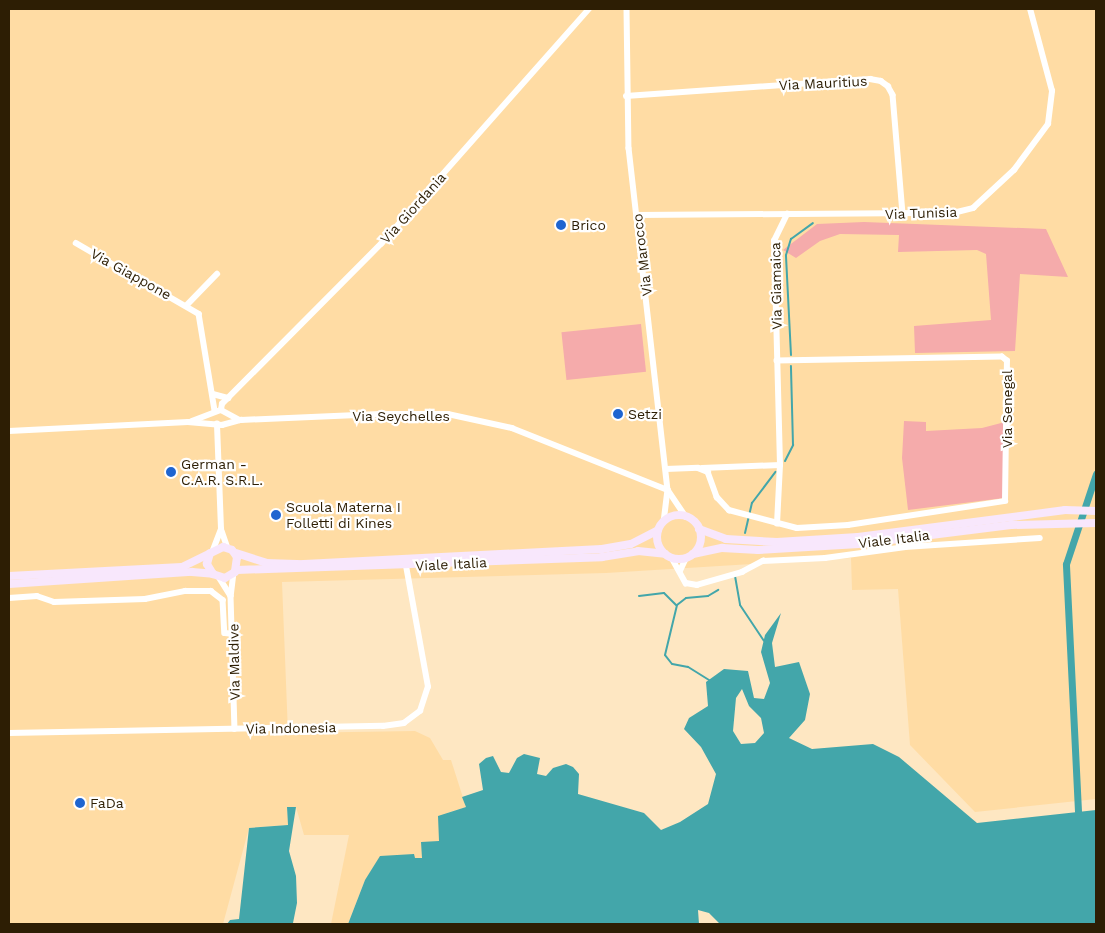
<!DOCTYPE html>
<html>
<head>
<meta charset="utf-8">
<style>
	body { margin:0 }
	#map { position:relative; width:1105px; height:933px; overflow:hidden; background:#fee7c2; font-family:"Work Sans",sans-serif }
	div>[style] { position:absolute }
	.built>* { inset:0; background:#ffdca4 }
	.green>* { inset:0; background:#f5abab; transform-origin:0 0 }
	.water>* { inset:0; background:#43a6aa }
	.stream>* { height:2px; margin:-1px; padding:0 1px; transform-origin:1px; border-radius:1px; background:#43a6aa }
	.canal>* { height:7px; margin:-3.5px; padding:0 3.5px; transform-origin:3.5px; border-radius:3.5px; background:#43a6aa }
	.street>* { height:5.5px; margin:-2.75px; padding:0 2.75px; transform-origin:2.75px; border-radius:2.75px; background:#fff }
	.secondary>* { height:8px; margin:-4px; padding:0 4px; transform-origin:4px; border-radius:4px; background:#f8e7fc }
	.secondary>.ring { margin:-4px; padding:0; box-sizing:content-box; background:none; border:8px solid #f8e7fc; border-radius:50% }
	.dots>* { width:14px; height:14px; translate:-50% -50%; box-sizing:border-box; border:2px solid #fff; border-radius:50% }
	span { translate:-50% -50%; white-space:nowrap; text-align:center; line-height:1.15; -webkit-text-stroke:4.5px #fff; paint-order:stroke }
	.street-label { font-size:14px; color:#2d1e04 }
	.poi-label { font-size:14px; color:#2d1e04 }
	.left { translate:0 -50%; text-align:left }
	.frame { position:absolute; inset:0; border:10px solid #2d1e04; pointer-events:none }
</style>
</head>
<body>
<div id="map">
	<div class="built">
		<div style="clip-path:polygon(9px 9px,1096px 9px,1096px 799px,975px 812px,910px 745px,898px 589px,852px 590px,851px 558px,606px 573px,282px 582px,288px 733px,415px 731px,430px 738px,443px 760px,451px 760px,466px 807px,447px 813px,439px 841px,423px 858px,365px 880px,348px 924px,331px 924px,349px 835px,304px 835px,296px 807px,287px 807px,288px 825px,249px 828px,223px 924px,9px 924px)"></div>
	</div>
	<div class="green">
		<div style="clip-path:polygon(864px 222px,1046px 229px,1068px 277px,1020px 274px,1015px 351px,915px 353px,914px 326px,991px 320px,986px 254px,977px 250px,898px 252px,899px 235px,840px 234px,820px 241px,796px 258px,783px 250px,817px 224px)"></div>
		<div style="left:641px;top:324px;width:48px;height:80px;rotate:84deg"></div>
		<div style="clip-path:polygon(904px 421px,926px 422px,926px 431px,982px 428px,1005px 422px,1004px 498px,908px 510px,902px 458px)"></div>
	</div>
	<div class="water">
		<div style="clip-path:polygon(evenodd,781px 613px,772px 643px,775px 667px,799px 662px,810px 694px,805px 720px,789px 738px,812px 749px,873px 744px,899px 757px,977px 823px,1096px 810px,1096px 924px,720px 924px,709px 913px,698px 910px,699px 924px,348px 924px,365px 880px,380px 856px,414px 854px,415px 858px,422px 858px,421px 842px,439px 841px,438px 816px,466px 807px,462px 797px,483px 790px,479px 764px,486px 758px,493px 756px,501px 772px,509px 773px,517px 758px,524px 754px,540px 758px,537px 774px,546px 776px,553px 768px,566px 764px,573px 767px,579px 774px,578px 794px,644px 813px,661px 830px,680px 822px,708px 804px,716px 774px,701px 747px,684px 729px,689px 718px,708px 706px,706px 682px,724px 669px,748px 671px,754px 698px,764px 699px,770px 683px,761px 652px,765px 635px,781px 613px,742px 689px,749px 706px,761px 718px,764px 733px,755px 743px,741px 744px,733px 731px,736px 698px,742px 689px)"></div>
		<div style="clip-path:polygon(287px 807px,296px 807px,289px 851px,296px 876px,297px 903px,293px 923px,227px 924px,230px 920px,239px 919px,249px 828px,288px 825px)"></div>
	</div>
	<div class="stream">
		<div style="left:791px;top:355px;width:100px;rotate:-92.9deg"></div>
		<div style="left:786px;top:255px;width:17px;rotate:-73deg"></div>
		<div style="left:791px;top:239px;width:27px;rotate:-36deg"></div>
		<div style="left:785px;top:461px;width:18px;rotate:-63deg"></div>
		<div style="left:793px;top:445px;width:79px;rotate:-91.5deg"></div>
		<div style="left:745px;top:533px;width:31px;rotate:-77deg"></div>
		<div style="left:752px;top:503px;width:39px;rotate:-53deg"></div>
		<div style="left:735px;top:576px;width:29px;rotate:80deg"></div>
		<div style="left:740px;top:605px;width:43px;rotate:56.3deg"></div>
		<div style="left:639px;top:596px;width:25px;rotate:-7deg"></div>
		<div style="left:664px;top:593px;width:17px;rotate:45deg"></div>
		<div style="left:709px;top:680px;width:25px;rotate:-148deg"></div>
		<div style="left:688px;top:667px;width:16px;rotate:-169deg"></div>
		<div style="left:672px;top:664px;width:11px;rotate:-128deg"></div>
		<div style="left:665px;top:655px;width:51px;rotate:-76.5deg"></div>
		<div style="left:677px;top:605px;width:11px;rotate:-38deg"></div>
		<div style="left:686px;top:598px;width:22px;rotate:-5deg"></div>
		<div style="left:708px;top:596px;width:12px;rotate:-31deg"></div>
	</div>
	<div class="canal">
		<div style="left:1078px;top:811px;width:247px;rotate:-92.8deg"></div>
		<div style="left:1066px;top:564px;width:95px;rotate:-71.6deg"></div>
	</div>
	<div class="street">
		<div style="left:627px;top:9px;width:139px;rotate:89.2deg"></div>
		<div style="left:629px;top:148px;width:344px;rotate:83.5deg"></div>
		<div style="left:668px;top:490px;width:31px;rotate:97deg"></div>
		<div style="left:626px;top:96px;width:245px;rotate:-4deg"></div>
		<div style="left:870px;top:79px;width:11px;rotate:10deg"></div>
		<div style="left:881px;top:81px;width:9px;rotate:36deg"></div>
		<div style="left:888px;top:86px;width:10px;rotate:61deg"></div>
		<div style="left:893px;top:95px;width:119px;rotate:85.2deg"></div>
		<div style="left:637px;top:215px;width:316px;rotate:-0.4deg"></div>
		<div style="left:953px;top:213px;width:21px;rotate:-14deg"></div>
		<div style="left:973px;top:208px;width:56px;rotate:-42.8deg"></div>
		<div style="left:1014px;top:170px;width:57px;rotate:-53.5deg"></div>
		<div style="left:1048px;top:124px;width:33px;rotate:-83deg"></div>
		<div style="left:1052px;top:91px;width:85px;rotate:-105deg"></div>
		<div style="left:76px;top:243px;width:142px;rotate:30deg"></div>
		<div style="left:199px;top:314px;width:98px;rotate:80.6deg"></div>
		<div style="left:187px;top:305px;width:43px;rotate:-45.9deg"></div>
		<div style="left:213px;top:394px;width:16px;rotate:15deg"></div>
		<div style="left:221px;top:410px;width:6px;rotate:-81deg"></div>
		<div style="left:222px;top:404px;width:226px;rotate:-45.2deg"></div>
		<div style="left:381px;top:244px;width:314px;rotate:-48.5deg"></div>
		<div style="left:192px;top:421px;width:31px;rotate:-21deg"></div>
		<div style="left:221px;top:410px;width:21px;rotate:28deg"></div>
		<div style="left:9px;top:431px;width:179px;rotate:-2.9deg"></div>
		<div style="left:188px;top:422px;width:34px;rotate:5deg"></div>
		<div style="left:222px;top:425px;width:20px;rotate:-15deg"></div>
		<div style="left:241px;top:420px;width:139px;rotate:-2.5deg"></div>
		<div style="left:380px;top:414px;width:68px"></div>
		<div style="left:448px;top:414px;width:66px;rotate:12.3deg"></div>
		<div style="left:512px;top:428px;width:168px;rotate:21.7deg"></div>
		<div style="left:702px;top:468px;width:78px;rotate:-2.2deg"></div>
		<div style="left:666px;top:469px;width:32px;rotate:-2deg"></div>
		<div style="left:698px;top:468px;width:11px;rotate:22deg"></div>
		<div style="left:708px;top:472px;width:27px;rotate:70deg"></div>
		<div style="left:717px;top:497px;width:18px;rotate:47deg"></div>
		<div style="left:729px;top:510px;width:70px;rotate:14.8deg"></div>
		<div style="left:797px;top:528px;width:51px;rotate:-3.4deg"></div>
		<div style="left:848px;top:525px;width:159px;rotate:-8.7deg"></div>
		<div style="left:1005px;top:501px;width:140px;rotate:-89.2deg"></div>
		<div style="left:1007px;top:361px;width:6px;rotate:-141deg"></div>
		<div style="left:1002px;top:357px;width:225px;rotate:179deg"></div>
		<div style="left:668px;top:490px;width:32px;rotate:56deg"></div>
		<div style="left:777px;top:524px;width:59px;rotate:-87.1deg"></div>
		<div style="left:780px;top:465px;width:224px;rotate:-91.5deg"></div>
		<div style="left:774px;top:241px;width:30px;rotate:-64deg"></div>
		<div style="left:222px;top:531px;width:18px;rotate:71deg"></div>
		<div style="left:213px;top:550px;width:22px;rotate:-69deg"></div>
		<div style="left:221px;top:529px;width:105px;rotate:-92.2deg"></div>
		<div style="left:672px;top:558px;width:29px;rotate:61deg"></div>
		<div style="left:686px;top:583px;width:11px;rotate:10deg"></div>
		<div style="left:697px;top:585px;width:47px;rotate:-16.1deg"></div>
		<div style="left:742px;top:572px;width:24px;rotate:-28deg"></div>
		<div style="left:763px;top:561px;width:62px;rotate:-2.8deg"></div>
		<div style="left:825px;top:558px;width:81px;rotate:-7.8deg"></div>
		<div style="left:905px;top:547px;width:135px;rotate:-3.8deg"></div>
		<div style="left:680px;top:571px;width:14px;rotate:-65deg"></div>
		<div style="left:234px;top:573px;width:23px;rotate:97deg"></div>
		<div style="left:231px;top:596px;width:133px;rotate:88.3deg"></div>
		<div style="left:219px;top:577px;width:22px;rotate:58deg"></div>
		<div style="left:9px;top:598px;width:28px;rotate:-4deg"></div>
		<div style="left:37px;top:596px;width:18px;rotate:19deg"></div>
		<div style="left:54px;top:602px;width:91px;rotate:-1.9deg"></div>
		<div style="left:145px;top:599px;width:41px;rotate:-11.3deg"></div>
		<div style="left:185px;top:591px;width:26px"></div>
		<div style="left:211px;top:591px;width:15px;rotate:37deg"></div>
		<div style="left:223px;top:600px;width:33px;rotate:87deg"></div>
		<div style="left:225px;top:633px;width:9px;rotate:6deg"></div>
		<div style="left:9px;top:733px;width:374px;rotate:-1.1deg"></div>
		<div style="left:383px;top:726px;width:21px;rotate:-8deg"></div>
		<div style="left:404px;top:723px;width:20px;rotate:-37deg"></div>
		<div style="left:420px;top:711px;width:25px;rotate:-72deg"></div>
		<div style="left:428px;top:687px;width:123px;rotate:-100.3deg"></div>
	</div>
	<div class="secondary">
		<div class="ring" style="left:657px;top:515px;width:36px;height:36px"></div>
		<div style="left:699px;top:529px;width:29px;rotate:20deg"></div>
		<div style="left:726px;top:539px;width:51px;rotate:3.4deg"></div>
		<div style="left:777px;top:542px;width:81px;rotate:-3.5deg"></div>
		<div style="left:858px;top:537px;width:209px;rotate:-7.4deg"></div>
		<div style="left:1065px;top:510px;width:31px;rotate:2deg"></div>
		<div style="left:236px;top:553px;width:32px;rotate:18deg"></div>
		<div style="left:266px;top:563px;width:38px;rotate:2deg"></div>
		<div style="left:304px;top:564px;width:298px;rotate:-2.9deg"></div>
		<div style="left:602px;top:549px;width:29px;rotate:-10deg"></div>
		<div style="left:631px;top:544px;width:30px;rotate:-27deg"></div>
		<div style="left:693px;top:554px;width:30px;rotate:-12deg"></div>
		<div style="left:722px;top:548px;width:36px;rotate:3deg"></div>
		<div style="left:758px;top:550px;width:101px;rotate:-3.4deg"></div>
		<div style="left:859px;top:544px;width:153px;rotate:-7.1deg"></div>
		<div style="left:1011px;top:525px;width:85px;rotate:-1.3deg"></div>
		<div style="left:237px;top:570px;width:365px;rotate:-2deg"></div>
		<div style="left:602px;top:557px;width:36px;rotate:-9deg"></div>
		<div style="left:638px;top:551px;width:27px;rotate:6deg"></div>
		<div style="left:9px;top:576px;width:173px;rotate:-3deg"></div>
		<div style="left:182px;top:567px;width:46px;rotate:-26deg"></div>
		<div style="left:223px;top:547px;width:9px;rotate:18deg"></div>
		<div style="left:232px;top:550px;width:9px;rotate:54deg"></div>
		<div style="left:237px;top:557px;width:15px;rotate:98deg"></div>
		<div style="left:235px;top:572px;width:12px;rotate:149deg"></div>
		<div style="left:225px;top:578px;width:13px;rotate:-162deg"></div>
		<div style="left:213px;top:574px;width:12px;rotate:-121deg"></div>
		<div style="left:207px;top:564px;width:11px;rotate:-75deg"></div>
		<div style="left:9px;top:584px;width:183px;rotate:-3.8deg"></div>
		<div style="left:192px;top:572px;width:21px;rotate:5deg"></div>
	</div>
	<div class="dots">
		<div style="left:561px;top:225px;background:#1f65d0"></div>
		<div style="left:618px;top:414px;background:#1f65d0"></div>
		<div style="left:171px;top:472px;background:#1f65d0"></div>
		<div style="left:276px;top:515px;background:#1f65d0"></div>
		<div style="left:80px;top:803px;background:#1f65d0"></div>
	</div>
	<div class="street-label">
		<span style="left:823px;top:83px;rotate:-3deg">Via Mauritius</span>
		<span style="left:413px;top:208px;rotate:-48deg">Via Giordania</span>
		<span style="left:921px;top:213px;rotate:-2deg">Via Tunisia</span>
		<span style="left:642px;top:255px;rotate:-97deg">Via Marocco</span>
		<span style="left:131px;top:274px;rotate:29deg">Via Giappone</span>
		<span style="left:776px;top:286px;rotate:-91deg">Via Giamaica</span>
		<span style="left:1007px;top:409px;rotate:-90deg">Via Senegal</span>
		<span style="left:401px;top:416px">Via Seychelles</span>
		<span style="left:894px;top:539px;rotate:-7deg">Viale Italia</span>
		<span style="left:451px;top:564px;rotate:-3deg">Viale Italia</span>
		<span style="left:234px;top:662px;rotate:-91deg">Via Maldive</span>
		<span style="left:291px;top:728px;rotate:-1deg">Via Indonesia</span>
	</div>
	<div class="poi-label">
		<span class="left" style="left:571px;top:225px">Brico</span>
		<span class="left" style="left:628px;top:414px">Setzi</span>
		<span class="left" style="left:181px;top:472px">German -<br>C.A.R. S.R.L.</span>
		<span class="left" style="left:286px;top:515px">Scuola Materna I<br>Folletti di Kines</span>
		<span class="left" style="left:90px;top:803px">FaDa</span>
	</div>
	<div class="frame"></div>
</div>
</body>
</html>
